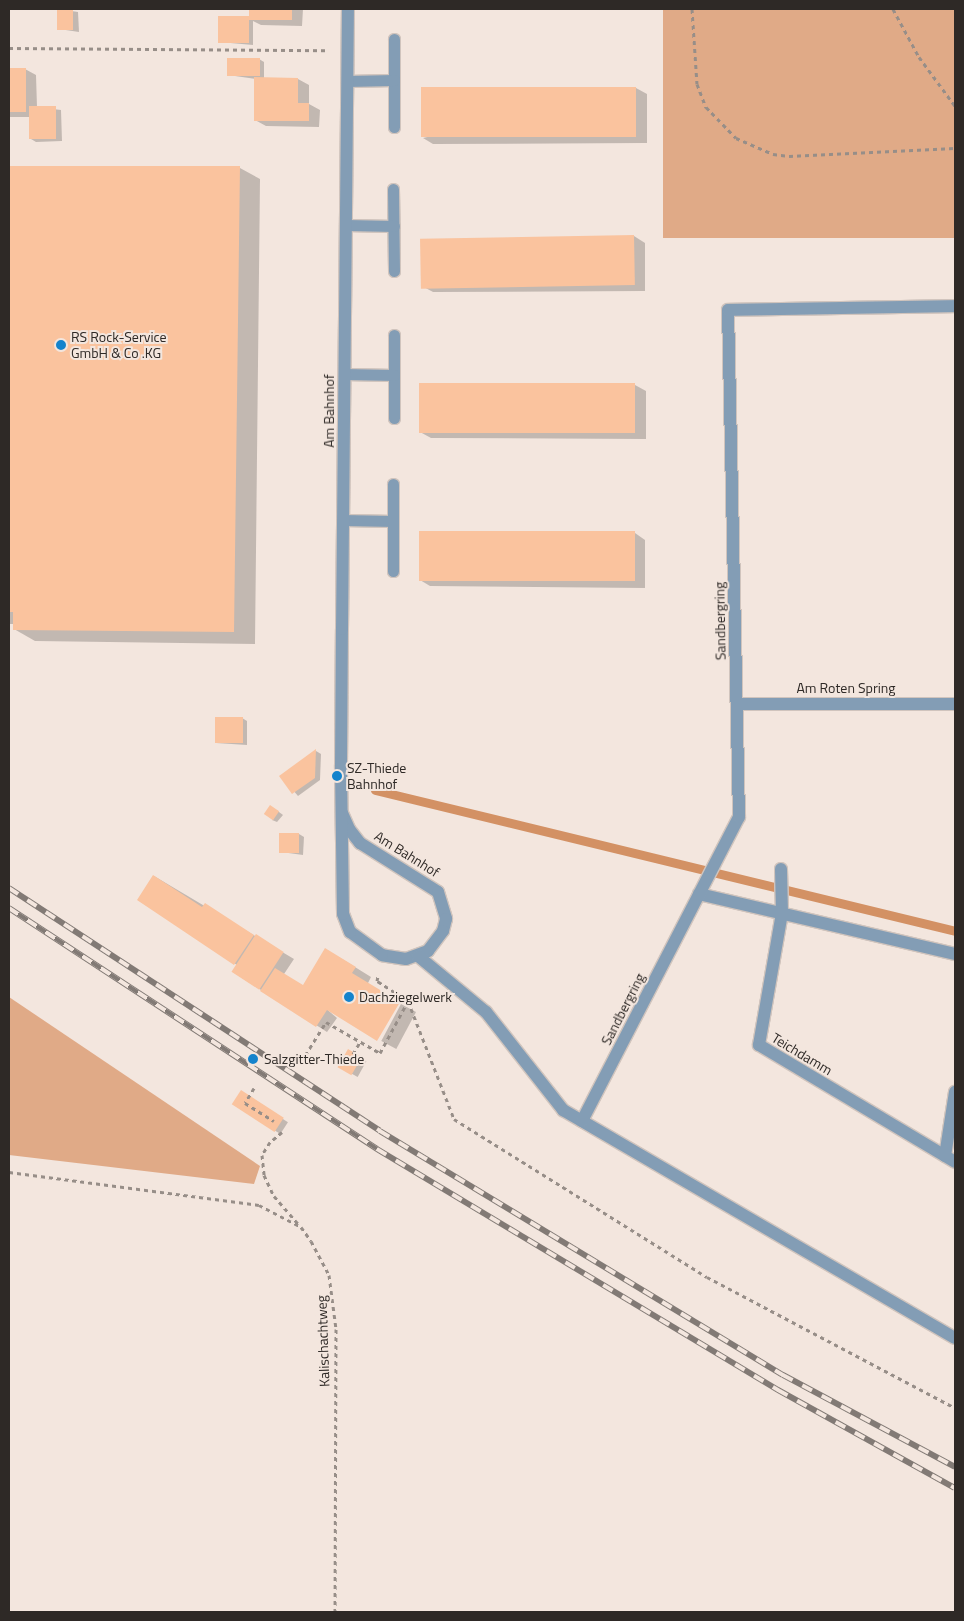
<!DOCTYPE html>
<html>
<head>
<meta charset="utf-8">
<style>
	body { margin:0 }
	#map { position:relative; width:964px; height:1621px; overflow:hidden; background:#f3e6de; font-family:"Titillium Web",sans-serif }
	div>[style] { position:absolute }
	.green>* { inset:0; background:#e0aa87; transform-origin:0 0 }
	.shadow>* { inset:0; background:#0003; transform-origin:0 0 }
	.stream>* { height:9px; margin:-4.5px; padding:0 4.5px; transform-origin:4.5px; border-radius:4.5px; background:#d39164 }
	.building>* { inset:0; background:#fac39e; transform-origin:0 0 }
	.path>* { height:3px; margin-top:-1.5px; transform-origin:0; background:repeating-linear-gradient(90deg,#978e88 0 4px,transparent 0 8px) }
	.roads { filter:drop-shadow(1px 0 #d0c4bd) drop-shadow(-1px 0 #d0c4bd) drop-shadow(0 1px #d0c4bd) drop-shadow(0 -1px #d0c4bd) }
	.lane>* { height:11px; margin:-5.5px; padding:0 5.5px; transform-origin:5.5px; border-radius:5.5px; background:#839db5 }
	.street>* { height:12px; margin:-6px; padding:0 6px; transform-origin:6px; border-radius:6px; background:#839db5 }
	.rail>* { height:5.5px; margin-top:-2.75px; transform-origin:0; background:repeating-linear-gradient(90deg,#f3e6de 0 11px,#827a75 0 22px); box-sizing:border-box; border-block:1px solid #827a75 }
	.dots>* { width:14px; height:14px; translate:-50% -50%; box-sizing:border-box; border:2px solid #f3e6de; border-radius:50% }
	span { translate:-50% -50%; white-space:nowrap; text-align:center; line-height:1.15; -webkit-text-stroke:4px #f3e6de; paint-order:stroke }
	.poi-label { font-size:14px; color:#2e2926 }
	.left { translate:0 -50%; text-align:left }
	.street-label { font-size:14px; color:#2e2926 }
	.frame { position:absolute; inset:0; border:10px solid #2e2926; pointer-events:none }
</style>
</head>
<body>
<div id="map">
	<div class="green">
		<div style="left:663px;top:9px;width:292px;height:229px"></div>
		<div style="clip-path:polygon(9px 997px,260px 1166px,254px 1184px,9px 1155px)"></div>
	</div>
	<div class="shadow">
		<div style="clip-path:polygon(58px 9px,78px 12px,79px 32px,59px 29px)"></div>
		<div style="clip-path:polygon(250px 9px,303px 9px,302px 26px,261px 25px,253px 21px,253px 45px,219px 42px,250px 18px)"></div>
		<div style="clip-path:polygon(259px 59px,264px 62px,264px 79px,298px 79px,309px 85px,309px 104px,320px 110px,319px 127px,266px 126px,255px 120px,256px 79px,228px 75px)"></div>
		<div style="clip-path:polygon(9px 69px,25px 69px,36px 75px,37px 107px,61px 110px,62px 141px,36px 142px,31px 139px,31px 117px,9px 117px)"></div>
		<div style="clip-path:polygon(636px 88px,647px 94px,647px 143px,433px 144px,423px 138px)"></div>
		<div style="clip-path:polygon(9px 167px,240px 168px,260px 179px,255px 644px,35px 641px,14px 629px,14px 624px,9px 624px)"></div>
		<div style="clip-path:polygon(634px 236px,645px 243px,645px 291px,433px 292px,422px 286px)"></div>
		<div style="clip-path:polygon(421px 384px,635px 385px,646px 391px,646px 439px,431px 438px,420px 432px)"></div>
		<div style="clip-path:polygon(635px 533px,645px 540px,645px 588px,430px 586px,420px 580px)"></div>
		<div style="clip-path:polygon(242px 718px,247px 721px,247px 745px,216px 743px)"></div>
		<div style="clip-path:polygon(316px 751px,321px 754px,320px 780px,298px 796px,281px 776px)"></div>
		<div style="clip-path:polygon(275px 809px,283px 815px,277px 822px,272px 820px)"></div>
		<div style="clip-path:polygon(299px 834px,304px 837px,303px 855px,281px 852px)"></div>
		<div style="clip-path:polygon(154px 876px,294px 959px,284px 974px,303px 987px,342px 959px,371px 977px,368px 983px,323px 1006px,337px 1018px,327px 1032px,233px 972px,237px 965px,138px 900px)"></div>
		<div style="left:401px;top:1004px;width:17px;height:42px;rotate:28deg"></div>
		<div style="left:348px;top:1051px;width:21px;height:18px;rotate:29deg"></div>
		<div style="left:246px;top:1095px;width:50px;height:14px;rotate:33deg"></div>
	</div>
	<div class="stream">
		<div style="left:375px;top:790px;width:597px;rotate:13.66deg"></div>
	</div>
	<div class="building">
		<div style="left:57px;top:9px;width:16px;height:21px"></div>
		<div style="clip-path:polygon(249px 9px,292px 9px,292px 20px,249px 20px,249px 43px,218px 43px,218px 16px,249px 16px)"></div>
		<div style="left:227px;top:58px;width:33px;height:18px"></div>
		<div style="left:9px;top:68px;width:17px;height:44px"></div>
		<div style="clip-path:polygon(254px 77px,298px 78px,298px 103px,309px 103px,309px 121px,254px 121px)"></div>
		<div style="left:636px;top:87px;width:50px;height:215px;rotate:90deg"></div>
		<div style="left:29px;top:106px;width:27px;height:33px"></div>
		<div style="clip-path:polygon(9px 166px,240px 166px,234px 632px,13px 630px,13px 612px,9px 612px)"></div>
		<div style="left:634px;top:235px;width:50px;height:214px;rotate:89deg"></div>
		<div style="left:419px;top:383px;width:216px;height:50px"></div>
		<div style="left:419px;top:531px;width:216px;height:50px"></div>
		<div style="left:243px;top:717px;width:26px;height:28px;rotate:90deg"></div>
		<div style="clip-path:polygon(316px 749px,315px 778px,292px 794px,279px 776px)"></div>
		<div style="left:270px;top:805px;width:11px;height:11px;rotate:34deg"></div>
		<div style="left:279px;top:833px;width:20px;height:20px"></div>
		<div style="clip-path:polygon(153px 875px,202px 907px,205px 903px,254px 935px,234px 965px,137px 900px)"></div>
		<div style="left:256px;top:934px;width:33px;height:45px;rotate:33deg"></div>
		<div style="clip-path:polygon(325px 948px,356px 967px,352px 973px,400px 1002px,377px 1041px,327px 1010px,316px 1027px,260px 991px,275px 968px,303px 985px)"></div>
		<div style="left:348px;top:1049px;width:16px;height:21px;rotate:30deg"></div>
		<div style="left:241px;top:1090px;width:51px;height:17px;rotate:33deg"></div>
	</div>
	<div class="path">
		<div style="left:692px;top:9px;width:75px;rotate:86.2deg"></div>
		<div style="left:697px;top:84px;width:25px;rotate:69deg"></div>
		<div style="left:706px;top:107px;width:43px;rotate:45.9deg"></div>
		<div style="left:736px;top:138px;width:40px;rotate:23.4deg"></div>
		<div style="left:773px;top:154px;width:16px;rotate:7deg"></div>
		<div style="left:789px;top:156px;width:166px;rotate:-2.8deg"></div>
		<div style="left:893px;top:9px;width:55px;rotate:61.6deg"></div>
		<div style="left:919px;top:57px;width:61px;rotate:53.7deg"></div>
		<div style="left:9px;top:48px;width:318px;rotate:0.4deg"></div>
		<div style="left:408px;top:1001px;width:127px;rotate:68.7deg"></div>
		<div style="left:454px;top:1119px;width:298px;rotate:32deg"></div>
		<div style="left:707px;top:1277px;width:280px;rotate:27.8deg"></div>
		<div style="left:353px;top:1054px;width:14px;rotate:-60deg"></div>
		<div style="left:301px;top:1062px;width:47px;rotate:-58deg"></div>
		<div style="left:326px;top:1022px;width:62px;rotate:29.9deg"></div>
		<div style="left:380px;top:1053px;width:59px;rotate:-61.7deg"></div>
		<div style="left:408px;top:1001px;width:37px;rotate:-147deg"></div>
		<div style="left:377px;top:981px;width:5px;rotate:-79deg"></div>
		<div style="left:254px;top:1088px;width:17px;rotate:121deg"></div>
		<div style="left:245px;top:1103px;width:34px;rotate:32deg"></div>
		<div style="left:282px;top:1132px;width:16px;rotate:140deg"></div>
		<div style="left:270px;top:1142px;width:15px;rotate:122deg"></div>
		<div style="left:262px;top:1155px;width:20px;rotate:84deg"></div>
		<div style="left:264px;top:1175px;width:23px;rotate:65deg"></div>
		<div style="left:274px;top:1196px;width:37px;rotate:49deg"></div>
		<div style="left:9px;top:1172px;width:252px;rotate:7.5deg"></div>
		<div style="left:259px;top:1205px;width:47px;rotate:27.6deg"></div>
		<div style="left:301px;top:1227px;width:17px;rotate:54deg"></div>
		<div style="left:311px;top:1241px;width:38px;rotate:62deg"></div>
		<div style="left:329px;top:1275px;width:54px;rotate:82.6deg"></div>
		<div style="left:336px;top:1329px;width:283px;rotate:90.2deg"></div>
	</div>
	<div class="roads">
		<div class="lane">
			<div style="left:394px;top:39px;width:88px;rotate:90deg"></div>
			<div style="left:347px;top:81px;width:47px;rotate:-1.2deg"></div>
			<div style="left:393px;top:189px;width:82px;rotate:89.3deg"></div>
			<div style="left:346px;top:225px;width:48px;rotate:1.2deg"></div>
			<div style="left:394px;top:335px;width:83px;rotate:90deg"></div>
			<div style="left:344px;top:374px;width:50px;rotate:1.1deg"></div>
			<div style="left:343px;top:520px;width:50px;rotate:1.1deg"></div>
			<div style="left:393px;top:571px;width:87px;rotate:-90deg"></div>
		</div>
		<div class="street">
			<div style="left:737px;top:704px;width:218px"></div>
			<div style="left:342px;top:813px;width:17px;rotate:66deg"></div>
			<div style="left:349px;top:829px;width:18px;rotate:52deg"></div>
			<div style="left:360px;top:843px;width:92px;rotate:32.1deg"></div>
			<div style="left:438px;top:892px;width:28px;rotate:73deg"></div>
			<div style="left:446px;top:919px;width:12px;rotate:104deg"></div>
			<div style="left:443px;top:931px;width:25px;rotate:127deg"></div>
			<div style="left:428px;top:951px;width:23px;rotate:160deg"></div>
			<div style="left:406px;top:959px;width:24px;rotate:-171deg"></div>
			<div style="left:382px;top:955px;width:39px;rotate:-144deg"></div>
			<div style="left:350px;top:932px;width:19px;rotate:-111deg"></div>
			<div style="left:343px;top:914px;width:149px;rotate:-90.8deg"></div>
			<div style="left:341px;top:765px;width:136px;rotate:-89.6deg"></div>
			<div style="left:342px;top:629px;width:620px;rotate:-89.45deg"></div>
			<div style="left:781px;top:869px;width:44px;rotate:88.7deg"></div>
			<div style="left:782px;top:913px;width:134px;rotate:99.9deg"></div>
			<div style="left:759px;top:1045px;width:228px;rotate:30.8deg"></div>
			<div style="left:699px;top:894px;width:263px;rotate:13.2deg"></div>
			<div style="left:418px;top:956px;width:88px;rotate:39.5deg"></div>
			<div style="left:486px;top:1012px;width:125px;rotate:51.8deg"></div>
			<div style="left:563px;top:1110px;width:453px;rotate:30.2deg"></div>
			<div style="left:582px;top:1121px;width:342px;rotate:-62.7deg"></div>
			<div style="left:739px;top:817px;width:507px;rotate:-91.24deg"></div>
			<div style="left:728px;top:310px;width:227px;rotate:-1deg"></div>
			<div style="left:945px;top:1156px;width:65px;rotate:-81.1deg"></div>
		</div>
	</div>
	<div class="rail">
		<div style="left:9px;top:888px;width:443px;rotate:33.2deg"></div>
		<div style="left:380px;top:1131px;width:471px;rotate:31.2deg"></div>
		<div style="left:783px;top:1375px;width:195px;rotate:28.1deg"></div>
		<div style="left:9px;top:908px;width:440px;rotate:33.2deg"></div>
		<div style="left:377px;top:1149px;width:468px;rotate:31deg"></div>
		<div style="left:778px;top:1390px;width:202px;rotate:29deg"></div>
	</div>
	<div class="dots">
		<div style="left:61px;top:345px;background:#1483cc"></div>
		<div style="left:337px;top:776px;background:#1483cc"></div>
		<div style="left:349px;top:997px;background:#1483cc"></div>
		<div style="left:253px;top:1059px;background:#1483cc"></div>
	</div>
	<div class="poi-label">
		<span class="left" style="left:71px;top:345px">RS Rock-Service<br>GmbH &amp; Co .KG</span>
		<span class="left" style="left:347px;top:776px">SZ-Thiede<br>Bahnhof</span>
		<span class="left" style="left:359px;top:997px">Dachziegelwerk</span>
		<span class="left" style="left:264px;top:1059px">Salzgitter-Thiede</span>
	</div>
	<div class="street-label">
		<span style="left:329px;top:411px;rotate:-90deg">Am Bahnhof</span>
		<span style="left:720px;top:621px;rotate:-91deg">Sandbergring</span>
		<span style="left:846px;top:688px">Am Roten Spring</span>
		<span style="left:407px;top:854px;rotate:32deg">Am Bahnhof</span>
		<span style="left:623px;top:1009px;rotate:-63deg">Sandbergring</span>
		<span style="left:802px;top:1054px;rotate:31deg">Teichdamm</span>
		<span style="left:323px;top:1341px;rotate:-92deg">Kalischachtweg</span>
	</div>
	<div class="frame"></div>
</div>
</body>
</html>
